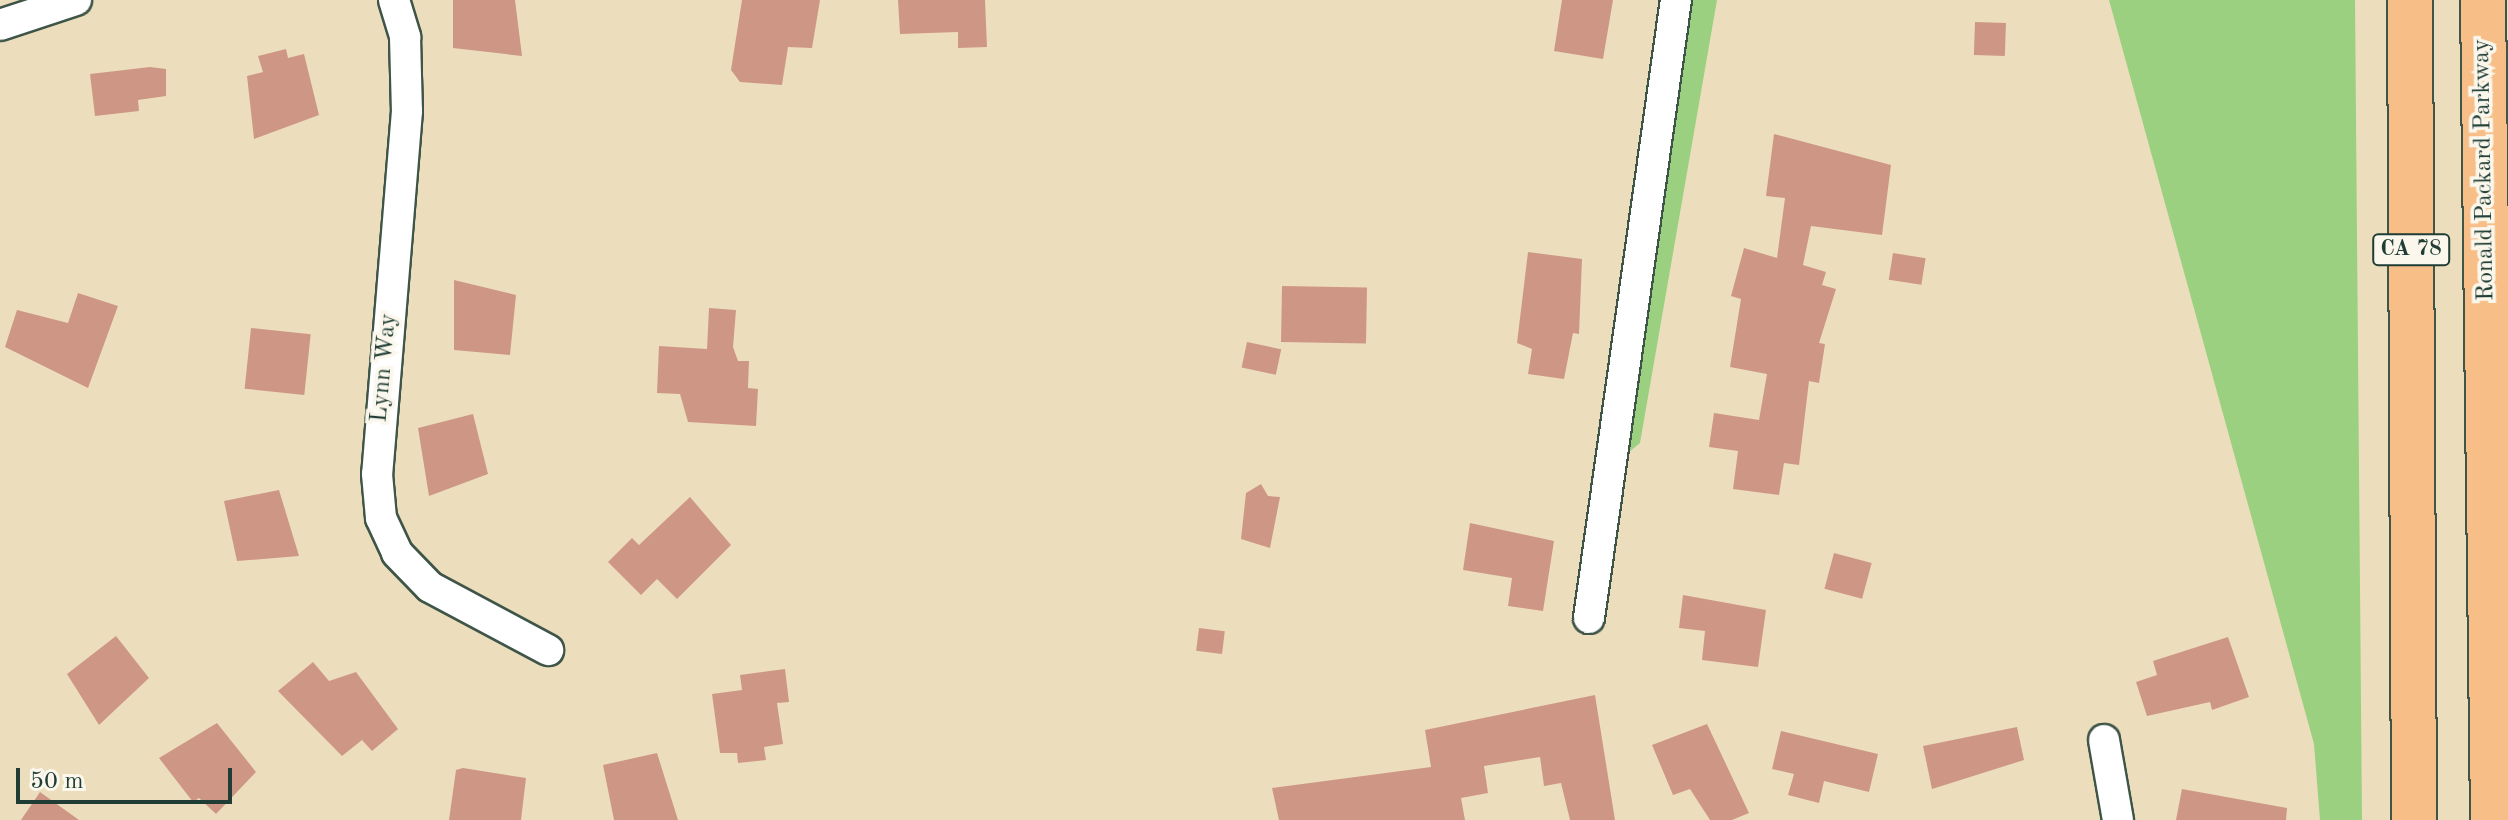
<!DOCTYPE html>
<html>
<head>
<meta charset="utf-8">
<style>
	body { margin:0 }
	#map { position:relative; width:2508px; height:820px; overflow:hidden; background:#ecdebc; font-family:"Old Standard TT",serif }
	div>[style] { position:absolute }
	.green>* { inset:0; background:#9bd080 }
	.building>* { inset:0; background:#ce9785; transform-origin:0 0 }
	.roads { filter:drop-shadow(2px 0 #3e5548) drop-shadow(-2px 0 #3e5548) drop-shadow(0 2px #3e5548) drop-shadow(0 -2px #3e5548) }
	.minor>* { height:30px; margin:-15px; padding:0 15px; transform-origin:15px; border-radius:15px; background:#fff }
	.motorway>* { height:44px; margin:-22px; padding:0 22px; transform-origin:22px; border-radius:22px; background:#f7be87 }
	span { translate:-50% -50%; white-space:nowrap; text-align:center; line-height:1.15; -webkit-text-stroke:7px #fbf7ec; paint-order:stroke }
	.shield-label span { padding:2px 6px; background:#fbf7ec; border:2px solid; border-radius:6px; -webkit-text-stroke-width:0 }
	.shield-label { font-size:22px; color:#1f3d34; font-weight:700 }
	.street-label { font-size:24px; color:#1f3d34 }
	.scale { position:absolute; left:16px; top:768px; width:216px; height:36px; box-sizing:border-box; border:4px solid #1f3d34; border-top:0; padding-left:10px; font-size:24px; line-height:28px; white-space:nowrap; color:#1f3d34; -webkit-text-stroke:6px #fbf7ec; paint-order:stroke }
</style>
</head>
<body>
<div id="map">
	<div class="green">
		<div style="clip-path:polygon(1681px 0,1717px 0,1640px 443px,1618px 461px)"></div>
		<div style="clip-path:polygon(2109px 0,2355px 0,2362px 820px,2320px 820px,2314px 744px)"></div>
	</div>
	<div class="building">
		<div style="clip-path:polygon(453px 0,515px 0,522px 56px,453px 48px)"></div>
		<div style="clip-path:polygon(742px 0,820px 0,812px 48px,788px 47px,782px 85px,740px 82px,731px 70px)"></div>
		<div style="clip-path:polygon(898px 0,985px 0,987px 47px,958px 48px,958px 32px,900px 34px)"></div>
		<div style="clip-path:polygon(1562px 0,1613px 0,1603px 59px,1554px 51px)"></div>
		<div style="left:1975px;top:22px;width:31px;height:33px;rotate:2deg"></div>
		<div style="clip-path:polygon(286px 49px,288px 58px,304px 54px,319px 115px,254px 139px,247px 76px,263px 72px,258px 56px)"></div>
		<div style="clip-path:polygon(150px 67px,166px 69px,166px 96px,138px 100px,139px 111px,95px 116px,90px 74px)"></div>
		<div style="clip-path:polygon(1774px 134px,1891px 165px,1882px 235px,1811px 226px,1803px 265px,1826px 272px,1822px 285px,1836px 289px,1819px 343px,1825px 344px,1819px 383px,1809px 381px,1799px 465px,1784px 463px,1779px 495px,1733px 489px,1738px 451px,1709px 447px,1714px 413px,1759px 420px,1767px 374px,1730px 367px,1741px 299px,1731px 296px,1744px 248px,1777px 258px,1785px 198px,1766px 196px)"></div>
		<div style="clip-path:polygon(1528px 252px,1582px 259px,1579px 334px,1573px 333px,1564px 379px,1528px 374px,1532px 349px,1517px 343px)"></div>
		<div style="left:1893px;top:253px;width:33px;height:27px;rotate:9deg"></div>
		<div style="clip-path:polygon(454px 280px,516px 295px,510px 355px,454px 350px)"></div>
		<div style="left:1282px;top:286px;width:85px;height:56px;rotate:1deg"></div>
		<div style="clip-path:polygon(78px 293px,118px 306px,88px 388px,5px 347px,17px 310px,68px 323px)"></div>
		<div style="clip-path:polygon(709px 308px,736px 310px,733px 347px,738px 361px,749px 361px,748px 388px,758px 389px,756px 426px,688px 422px,680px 394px,657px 393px,659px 346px,707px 349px)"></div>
		<div style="left:251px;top:328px;width:60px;height:61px;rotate:6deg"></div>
		<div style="left:1247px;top:342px;width:35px;height:26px;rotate:12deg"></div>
		<div style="clip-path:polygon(473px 414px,488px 474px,429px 496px,418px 428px)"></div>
		<div style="clip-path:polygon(1261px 484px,1268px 496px,1280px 497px,1270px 548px,1241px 539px,1246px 493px)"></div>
		<div style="clip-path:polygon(279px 490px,299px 556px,237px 561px,224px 501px)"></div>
		<div style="clip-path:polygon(690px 497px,731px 545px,677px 599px,657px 579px,641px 595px,608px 562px,632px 538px,639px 545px)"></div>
		<div style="clip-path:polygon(1470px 523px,1554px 541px,1543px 611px,1508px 606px,1512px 578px,1463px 570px)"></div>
		<div style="left:1834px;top:553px;width:39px;height:37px;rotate:15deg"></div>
		<div style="clip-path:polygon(1683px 595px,1766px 610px,1758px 667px,1702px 660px,1705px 631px,1679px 628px)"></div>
		<div style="left:1199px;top:628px;width:26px;height:23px;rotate:7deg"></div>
		<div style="clip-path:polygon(116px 636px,149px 678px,99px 725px,67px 674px)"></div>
		<div style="clip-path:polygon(2228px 637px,2249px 697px,2212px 710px,2210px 702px,2147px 716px,2136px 682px,2157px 675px,2153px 661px)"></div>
		<div style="clip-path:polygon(313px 662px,329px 681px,356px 672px,398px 729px,372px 751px,362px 740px,342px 756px,278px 691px)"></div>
		<div style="clip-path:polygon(785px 669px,789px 702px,777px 703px,783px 744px,764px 747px,766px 760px,738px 763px,737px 753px,720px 753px,712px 694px,742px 690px,740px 675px)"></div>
		<div style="clip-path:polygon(1595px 695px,1615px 820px,1570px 820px,1561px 783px,1544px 786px,1540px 757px,1484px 766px,1488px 793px,1461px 798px,1465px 820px,1279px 820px,1272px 788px,1431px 767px,1425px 730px)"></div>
		<div style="clip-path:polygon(217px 723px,256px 772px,216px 814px,199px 798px,193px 802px,159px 758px)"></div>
		<div style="clip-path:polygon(1707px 724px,1749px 813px,1732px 820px,1710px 820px,1690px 789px,1673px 795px,1652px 745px)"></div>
		<div style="clip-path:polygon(2017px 727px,2024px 760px,1932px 789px,1923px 746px)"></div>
		<div style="clip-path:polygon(1781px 731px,1878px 754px,1869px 792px,1824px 781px,1819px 803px,1788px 795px,1794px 774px,1772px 769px)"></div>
		<div style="clip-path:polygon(657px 753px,678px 820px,614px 820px,603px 765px)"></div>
		<div style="clip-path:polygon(463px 768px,526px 778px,521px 820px,449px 820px,456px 770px)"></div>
		<div style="clip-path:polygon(2182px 789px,2287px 808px,2286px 820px,2176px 820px)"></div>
		<div style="clip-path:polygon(40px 792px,79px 820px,21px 820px)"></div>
	</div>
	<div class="roads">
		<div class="minor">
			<div style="left:394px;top:0;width:39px;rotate:73deg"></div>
			<div style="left:405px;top:37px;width:74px;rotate:88.5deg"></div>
			<div style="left:407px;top:111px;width:364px;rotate:94.7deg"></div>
			<div style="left:377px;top:474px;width:44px;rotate:84.8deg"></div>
			<div style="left:381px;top:518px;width:38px;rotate:65deg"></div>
			<div style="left:397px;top:553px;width:47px;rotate:45.9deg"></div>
			<div style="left:430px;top:587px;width:134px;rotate:28.1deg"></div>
			<div style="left:0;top:25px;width:80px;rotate:-18.2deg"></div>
			<div style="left:1589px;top:618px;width:624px;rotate:-81.99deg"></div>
			<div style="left:2104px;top:740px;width:81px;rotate:80.1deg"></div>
		</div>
		<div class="motorway">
			<div style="left:2410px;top:0;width:820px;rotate:89.72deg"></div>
			<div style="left:2483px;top:0;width:820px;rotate:89.3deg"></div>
		</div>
	</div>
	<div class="shield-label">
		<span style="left:2411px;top:250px">CA 78</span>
	</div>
	<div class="street-label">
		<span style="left:2485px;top:170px;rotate:-91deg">Ronald Packard Parkway</span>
		<span style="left:385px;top:368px;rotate:-85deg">Lynn Way</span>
	</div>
	<div class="scale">50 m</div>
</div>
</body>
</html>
